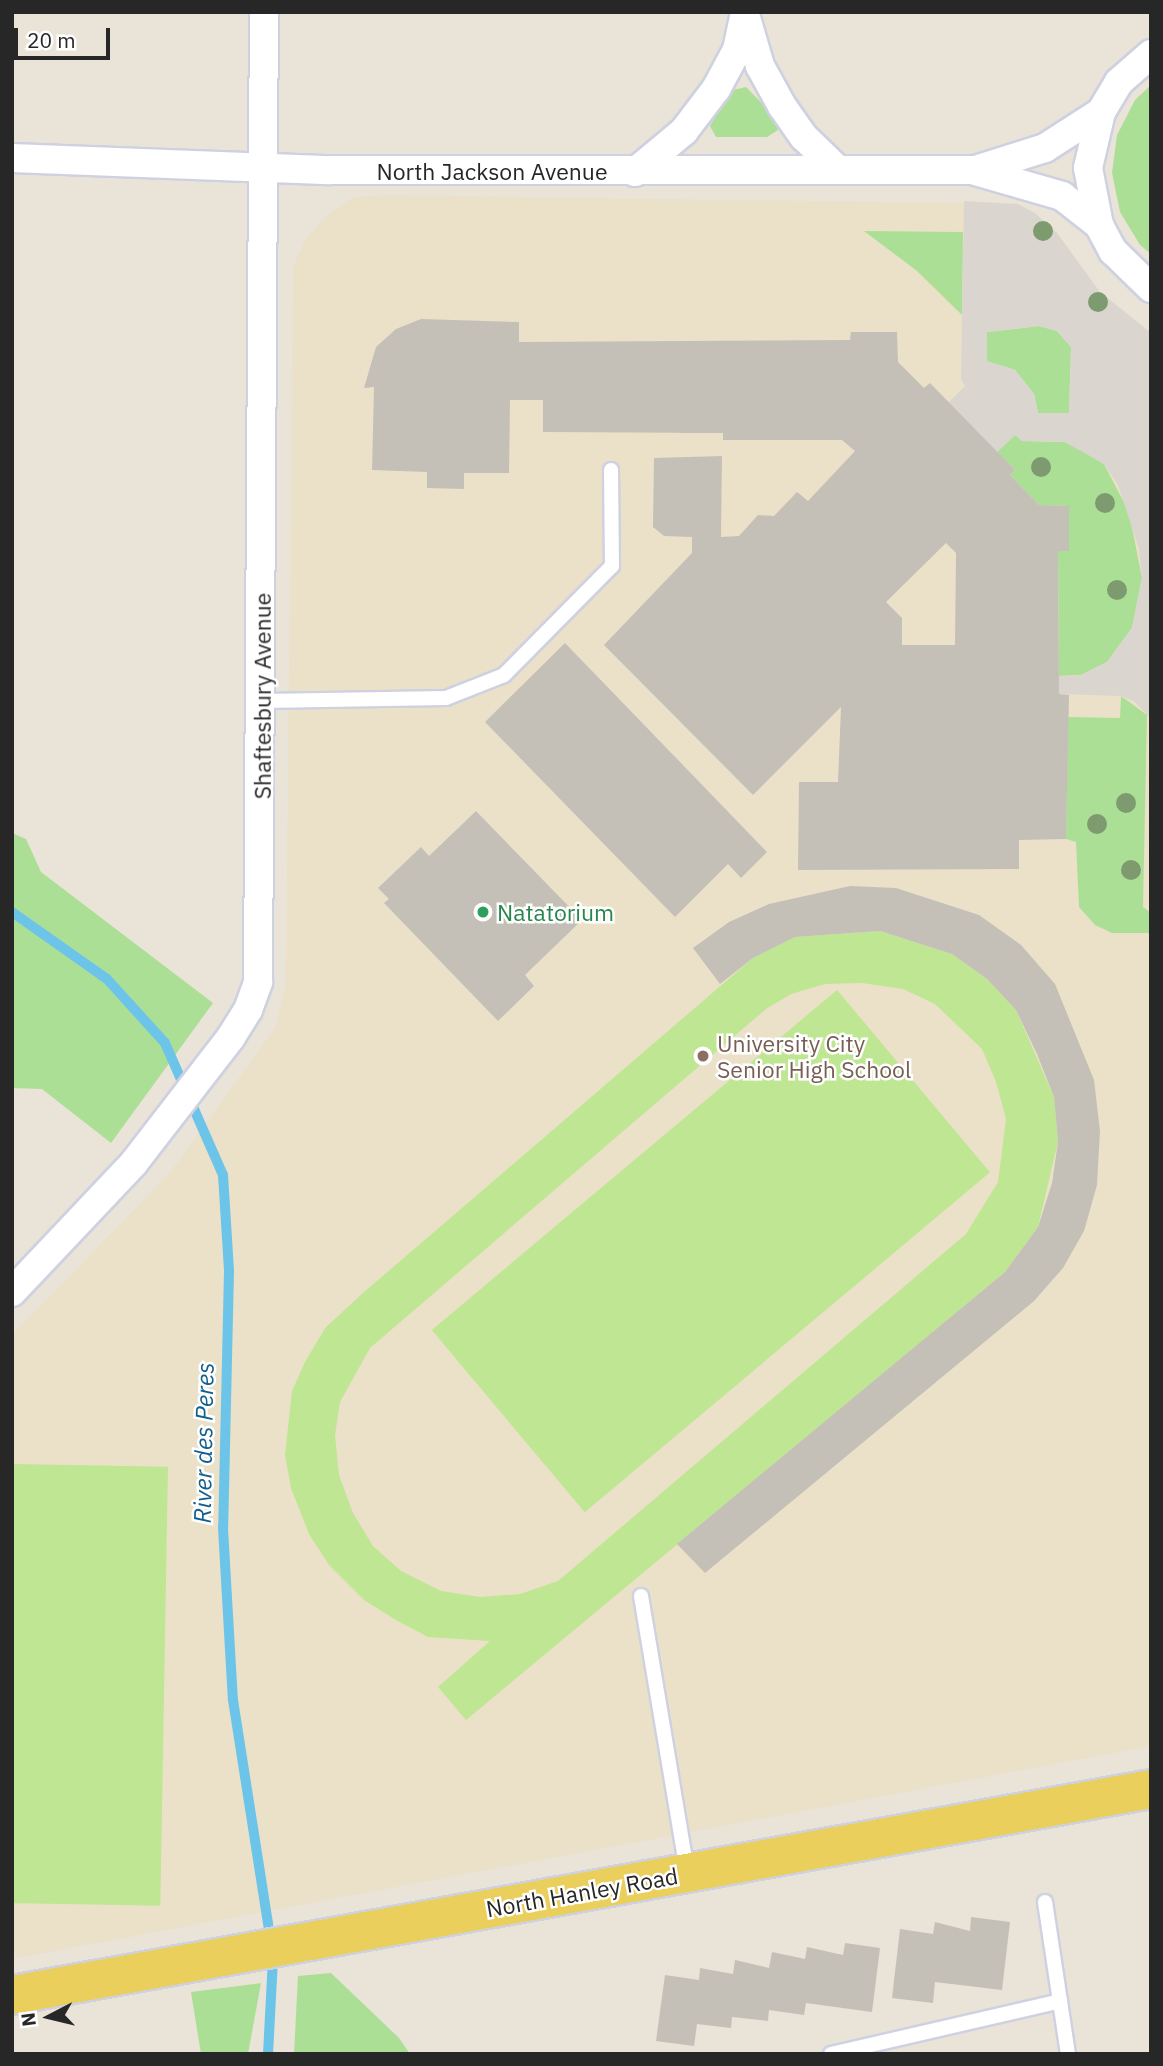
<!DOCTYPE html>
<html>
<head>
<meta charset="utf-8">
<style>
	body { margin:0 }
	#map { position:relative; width:1163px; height:2066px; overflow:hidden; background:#e9e3d8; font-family:"IBM Plex Sans",sans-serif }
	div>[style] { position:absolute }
	.education>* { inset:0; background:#ebe1c8 }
	.green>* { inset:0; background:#acdf96 }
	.pitch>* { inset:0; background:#bfe692; transform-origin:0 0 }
	.plaza>* { inset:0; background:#dad6cf }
	.stream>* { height:10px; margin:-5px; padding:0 5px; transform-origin:5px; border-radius:5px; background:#6dc4e9 }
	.building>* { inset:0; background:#c4c0b8 }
	.roads { filter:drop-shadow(2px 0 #ced1e0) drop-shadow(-2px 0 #ced1e0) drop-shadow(0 2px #ced1e0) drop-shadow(0 -2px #ced1e0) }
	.lane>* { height:14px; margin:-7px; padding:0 7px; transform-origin:7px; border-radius:7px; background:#fff }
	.street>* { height:28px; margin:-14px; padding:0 14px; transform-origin:14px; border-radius:14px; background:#fff }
	.primary>* { height:38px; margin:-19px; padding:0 19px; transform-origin:19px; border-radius:19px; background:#ebcf5c }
	.trees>* { width:20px; height:20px; margin:-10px; border-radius:50%; background:#7e9b70 }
	.dots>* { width:19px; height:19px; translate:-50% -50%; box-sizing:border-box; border:4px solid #fff; border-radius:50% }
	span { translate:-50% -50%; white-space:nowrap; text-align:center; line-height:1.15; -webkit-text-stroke:5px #fff; paint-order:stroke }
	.street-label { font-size:23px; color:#272727 }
	.leisure-label { font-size:23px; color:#27864d }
	.left { translate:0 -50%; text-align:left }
	.education-label { font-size:23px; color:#785e54 }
	.water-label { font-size:24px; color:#116090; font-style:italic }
	.frame { position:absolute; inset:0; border:14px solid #272727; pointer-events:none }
	.north { position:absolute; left:14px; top:1982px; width:70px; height:70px; -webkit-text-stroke:5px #fff; paint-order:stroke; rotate:263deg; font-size:19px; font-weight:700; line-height:28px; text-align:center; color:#272727 }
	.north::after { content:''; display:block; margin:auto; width:24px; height:32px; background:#272727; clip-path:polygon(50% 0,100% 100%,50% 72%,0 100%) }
	.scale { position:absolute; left:14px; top:28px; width:96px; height:32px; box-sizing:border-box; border:4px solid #272727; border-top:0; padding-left:9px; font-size:21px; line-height:24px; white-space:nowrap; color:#272727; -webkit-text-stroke:5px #fff; paint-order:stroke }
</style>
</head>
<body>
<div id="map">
	<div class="education">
		<div style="clip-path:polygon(385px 195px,1018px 204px,1057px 233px,1100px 292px,1151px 333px,1151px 1746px,12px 1959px,12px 1335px,169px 1174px,276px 1027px,286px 982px,293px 267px,306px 239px,328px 214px,355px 197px)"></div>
	</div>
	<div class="green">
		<div style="clip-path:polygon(1151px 85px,1151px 254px,1140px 245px,1120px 212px,1112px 173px,1117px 135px,1135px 100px)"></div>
		<div style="clip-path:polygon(746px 87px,776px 118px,778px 130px,767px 137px,716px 137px,710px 126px,717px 113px,733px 90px)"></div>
		<div style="clip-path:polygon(864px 231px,963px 232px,962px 315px,917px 271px)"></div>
		<div style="clip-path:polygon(1039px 326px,1057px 331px,1071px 347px,1069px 414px,1038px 413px,1034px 394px,1015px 370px,986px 361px,987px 332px)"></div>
		<div style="clip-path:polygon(1015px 435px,1022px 441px,1065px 442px,1083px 451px,1104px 464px,1129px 512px,1142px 578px,1132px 628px,1107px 662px,1081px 675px,1059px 676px,1058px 551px,1069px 551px,1069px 506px,1039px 505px,1010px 475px,1015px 470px,997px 452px)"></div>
		<div style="clip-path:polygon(1121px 696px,1147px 715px,1143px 907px,1151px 913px,1151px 933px,1112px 933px,1095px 925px,1079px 907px,1076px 842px,1066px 839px,1068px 717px,1120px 718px)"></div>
		<div style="clip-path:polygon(12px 833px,26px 839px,41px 872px,213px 1003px,111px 1143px,42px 1089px,12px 1088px)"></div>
		<div style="clip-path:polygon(331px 1973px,399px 2038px,410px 2054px,294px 2054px,298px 1976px)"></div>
		<div style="clip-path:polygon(261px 1983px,248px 2054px,201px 2054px,191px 1992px)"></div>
	</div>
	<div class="pitch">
		<div style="clip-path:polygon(evenodd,880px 931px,952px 954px,987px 979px,1016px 1010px,1054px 1097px,1058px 1142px,1038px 1227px,1005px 1272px,466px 1720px,438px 1687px,490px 1641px,428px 1637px,396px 1620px,364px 1600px,329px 1565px,309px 1534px,291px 1488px,285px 1455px,292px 1391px,306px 1360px,326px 1327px,363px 1293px,753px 958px,795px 937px,880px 931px,862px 983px,903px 989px,935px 1004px,982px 1049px,996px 1082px,1006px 1119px,998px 1182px,966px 1234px,558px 1581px,520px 1594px,480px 1597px,441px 1591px,401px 1571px,373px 1546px,353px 1513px,339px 1475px,335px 1435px,340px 1402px,370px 1348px,766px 1009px,791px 994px,825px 984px,862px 983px)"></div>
		<div style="left:837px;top:990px;width:238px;height:529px;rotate:50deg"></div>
		<div style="left:12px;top:1464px;width:156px;height:439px;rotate:1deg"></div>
	</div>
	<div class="plaza">
		<div style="clip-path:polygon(evenodd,964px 201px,1018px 204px,1035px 213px,1057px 233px,1100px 292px,1151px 333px,1151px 719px,1134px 701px,1121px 696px,1059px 694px,1059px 676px,1081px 675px,1107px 662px,1132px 628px,1142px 578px,1139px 549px,1118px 485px,1104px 464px,1065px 442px,1022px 441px,1015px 435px,997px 452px,948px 403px,965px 386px,961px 379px,964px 201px,1039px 326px,1057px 331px,1071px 347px,1069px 413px,1038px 413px,1034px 394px,1015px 370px,987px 361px,987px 332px,1039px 326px)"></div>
	</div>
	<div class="stream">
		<div style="left:12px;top:912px;width:116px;rotate:35.2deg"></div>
		<div style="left:107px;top:979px;width:86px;rotate:47.8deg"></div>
		<div style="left:165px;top:1043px;width:144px;rotate:66.3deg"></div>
		<div style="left:223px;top:1175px;width:96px;rotate:86.4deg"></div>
		<div style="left:229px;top:1271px;width:257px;rotate:91.3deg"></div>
		<div style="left:223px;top:1528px;width:172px;rotate:86.7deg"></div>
		<div style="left:233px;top:1700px;width:245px;rotate:81.1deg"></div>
		<div style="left:268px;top:2054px;width:97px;rotate:-87deg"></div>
	</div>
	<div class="building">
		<div style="clip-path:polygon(evenodd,421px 319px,519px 322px,519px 342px,850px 340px,851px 332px,897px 332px,898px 362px,924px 388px,930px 383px,1015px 470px,1010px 475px,1039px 505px,1069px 506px,1069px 551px,1058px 551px,1059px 694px,1069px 695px,1066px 839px,1019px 840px,1019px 869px,798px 870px,799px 782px,838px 782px,841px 707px,753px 795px,604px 645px,692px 553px,692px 537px,664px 536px,653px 527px,654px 458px,722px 456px,721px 537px,739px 536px,758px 515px,774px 516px,797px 492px,808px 501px,855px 451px,842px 440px,723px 440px,723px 433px,543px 432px,543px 400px,510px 400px,509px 473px,464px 473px,464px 489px,427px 488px,427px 472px,372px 470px,374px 387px,364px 388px,376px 347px,396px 329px,421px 319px,946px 543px,956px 553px,955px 645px,902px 645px,902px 618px,886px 602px,946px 543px)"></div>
		<div style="clip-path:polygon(565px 643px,767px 852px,741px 878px,728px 864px,675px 917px,485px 722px)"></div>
		<div style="clip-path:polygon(476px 811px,582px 920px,525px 975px,534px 986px,498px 1021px,384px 903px,389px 899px,378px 888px,421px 847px,429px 856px)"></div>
		<div style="clip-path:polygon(850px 886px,896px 888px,979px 915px,1021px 945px,1055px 984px,1094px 1080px,1100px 1131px,1097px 1185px,1084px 1231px,1063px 1268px,1034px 1301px,705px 1573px,677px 1544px,1005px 1272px,1038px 1227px,1052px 1183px,1058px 1142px,1054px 1097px,1037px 1054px,1016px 1010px,987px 979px,952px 954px,880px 931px,795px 937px,753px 958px,720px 984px,693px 948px,729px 922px,769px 904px)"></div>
		<div style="clip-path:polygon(971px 1917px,1010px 1922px,1002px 1990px,935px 1982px,933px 2003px,892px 1998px,900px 1929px,933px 1934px,935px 1922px,970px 1931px)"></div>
		<div style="clip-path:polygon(845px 1943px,880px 1948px,872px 2012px,806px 2003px,804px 2015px,769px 2010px,768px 2021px,732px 2017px,731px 2028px,697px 2024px,694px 2046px,656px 2041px,665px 1975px,699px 1980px,700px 1968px,733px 1974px,735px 1960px,769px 1968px,772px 1952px,805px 1959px,807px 1947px,843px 1955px)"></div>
	</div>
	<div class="roads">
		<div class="lane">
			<div style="left:262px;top:701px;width:184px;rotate:-0.9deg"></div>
			<div style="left:446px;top:698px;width:62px;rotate:-21.6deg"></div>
			<div style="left:504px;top:675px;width:153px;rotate:-45.3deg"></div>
			<div style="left:612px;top:566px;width:96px;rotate:-90.6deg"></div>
			<div style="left:641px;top:1596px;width:280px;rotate:80.5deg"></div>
			<div style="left:1045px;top:1902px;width:154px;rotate:81.4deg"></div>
			<div style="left:831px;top:2054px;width:235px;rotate:-13deg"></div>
		</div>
		<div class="street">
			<div style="left:746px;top:18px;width:50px;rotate:73.7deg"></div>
			<div style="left:760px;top:66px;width:46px;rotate:61.2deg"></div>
			<div style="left:782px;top:106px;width:38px;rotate:55deg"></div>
			<div style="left:804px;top:137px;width:47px;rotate:44.1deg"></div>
			<div style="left:1151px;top:54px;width:43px;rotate:138.8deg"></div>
			<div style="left:1119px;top:82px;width:35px;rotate:121deg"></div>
			<div style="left:1101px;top:112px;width:57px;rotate:103.1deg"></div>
			<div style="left:1088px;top:168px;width:58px;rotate:79.1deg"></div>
			<div style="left:1099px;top:225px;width:30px;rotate:62deg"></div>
			<div style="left:1113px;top:251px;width:53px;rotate:44.2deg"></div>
			<div style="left:12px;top:158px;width:318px;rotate:2.2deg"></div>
			<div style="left:330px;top:170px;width:642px"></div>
			<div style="left:972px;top:170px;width:94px;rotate:16.1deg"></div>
			<div style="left:1062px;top:196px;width:47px;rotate:38.1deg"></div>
			<div style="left:975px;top:170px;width:73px;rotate:-17.4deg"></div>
			<div style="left:1045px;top:148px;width:67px;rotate:-32.7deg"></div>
			<div style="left:635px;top:172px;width:64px;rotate:-39.9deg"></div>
			<div style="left:684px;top:131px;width:53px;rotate:-52.7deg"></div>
			<div style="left:716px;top:89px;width:44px;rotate:-61.7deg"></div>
			<div style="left:737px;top:50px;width:39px;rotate:-78deg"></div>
			<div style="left:12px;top:1292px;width:176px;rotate:-46.6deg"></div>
			<div style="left:133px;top:1164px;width:160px;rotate:-52.3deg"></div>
			<div style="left:231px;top:1037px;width:32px;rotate:-58deg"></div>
			<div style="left:248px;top:1010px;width:30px;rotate:-70deg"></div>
			<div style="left:258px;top:982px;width:970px;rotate:-89.65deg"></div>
		</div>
		<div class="primary">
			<div style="left:12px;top:1995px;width:1157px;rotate:-10.25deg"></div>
		</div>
	</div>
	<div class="trees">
		<div style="left:1043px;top:231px"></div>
		<div style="left:1098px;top:302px"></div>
		<div style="left:1041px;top:467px"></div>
		<div style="left:1105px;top:503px"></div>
		<div style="left:1117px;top:590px"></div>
		<div style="left:1126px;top:803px"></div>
		<div style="left:1097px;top:824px"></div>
		<div style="left:1131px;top:870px"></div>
	</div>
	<div class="dots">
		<div style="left:483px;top:912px;background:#2e9e5b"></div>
		<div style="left:703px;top:1056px;background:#8d6e63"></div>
	</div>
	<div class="street-label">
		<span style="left:492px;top:171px">North Jackson Avenue</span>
		<span style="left:262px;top:696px;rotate:-90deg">Shaftesbury Avenue</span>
		<span style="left:582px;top:1892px;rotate:-10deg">North Hanley Road</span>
	</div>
	<div class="leisure-label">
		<span class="left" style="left:497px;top:912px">Natatorium</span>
	</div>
	<div class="education-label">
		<span class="left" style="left:717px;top:1056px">University City<br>Senior High School</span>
	</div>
	<div class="water-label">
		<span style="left:204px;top:1443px;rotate:-89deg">River des Peres</span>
	</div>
	<div class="frame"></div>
	<div class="north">N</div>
	<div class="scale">20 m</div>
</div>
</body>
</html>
